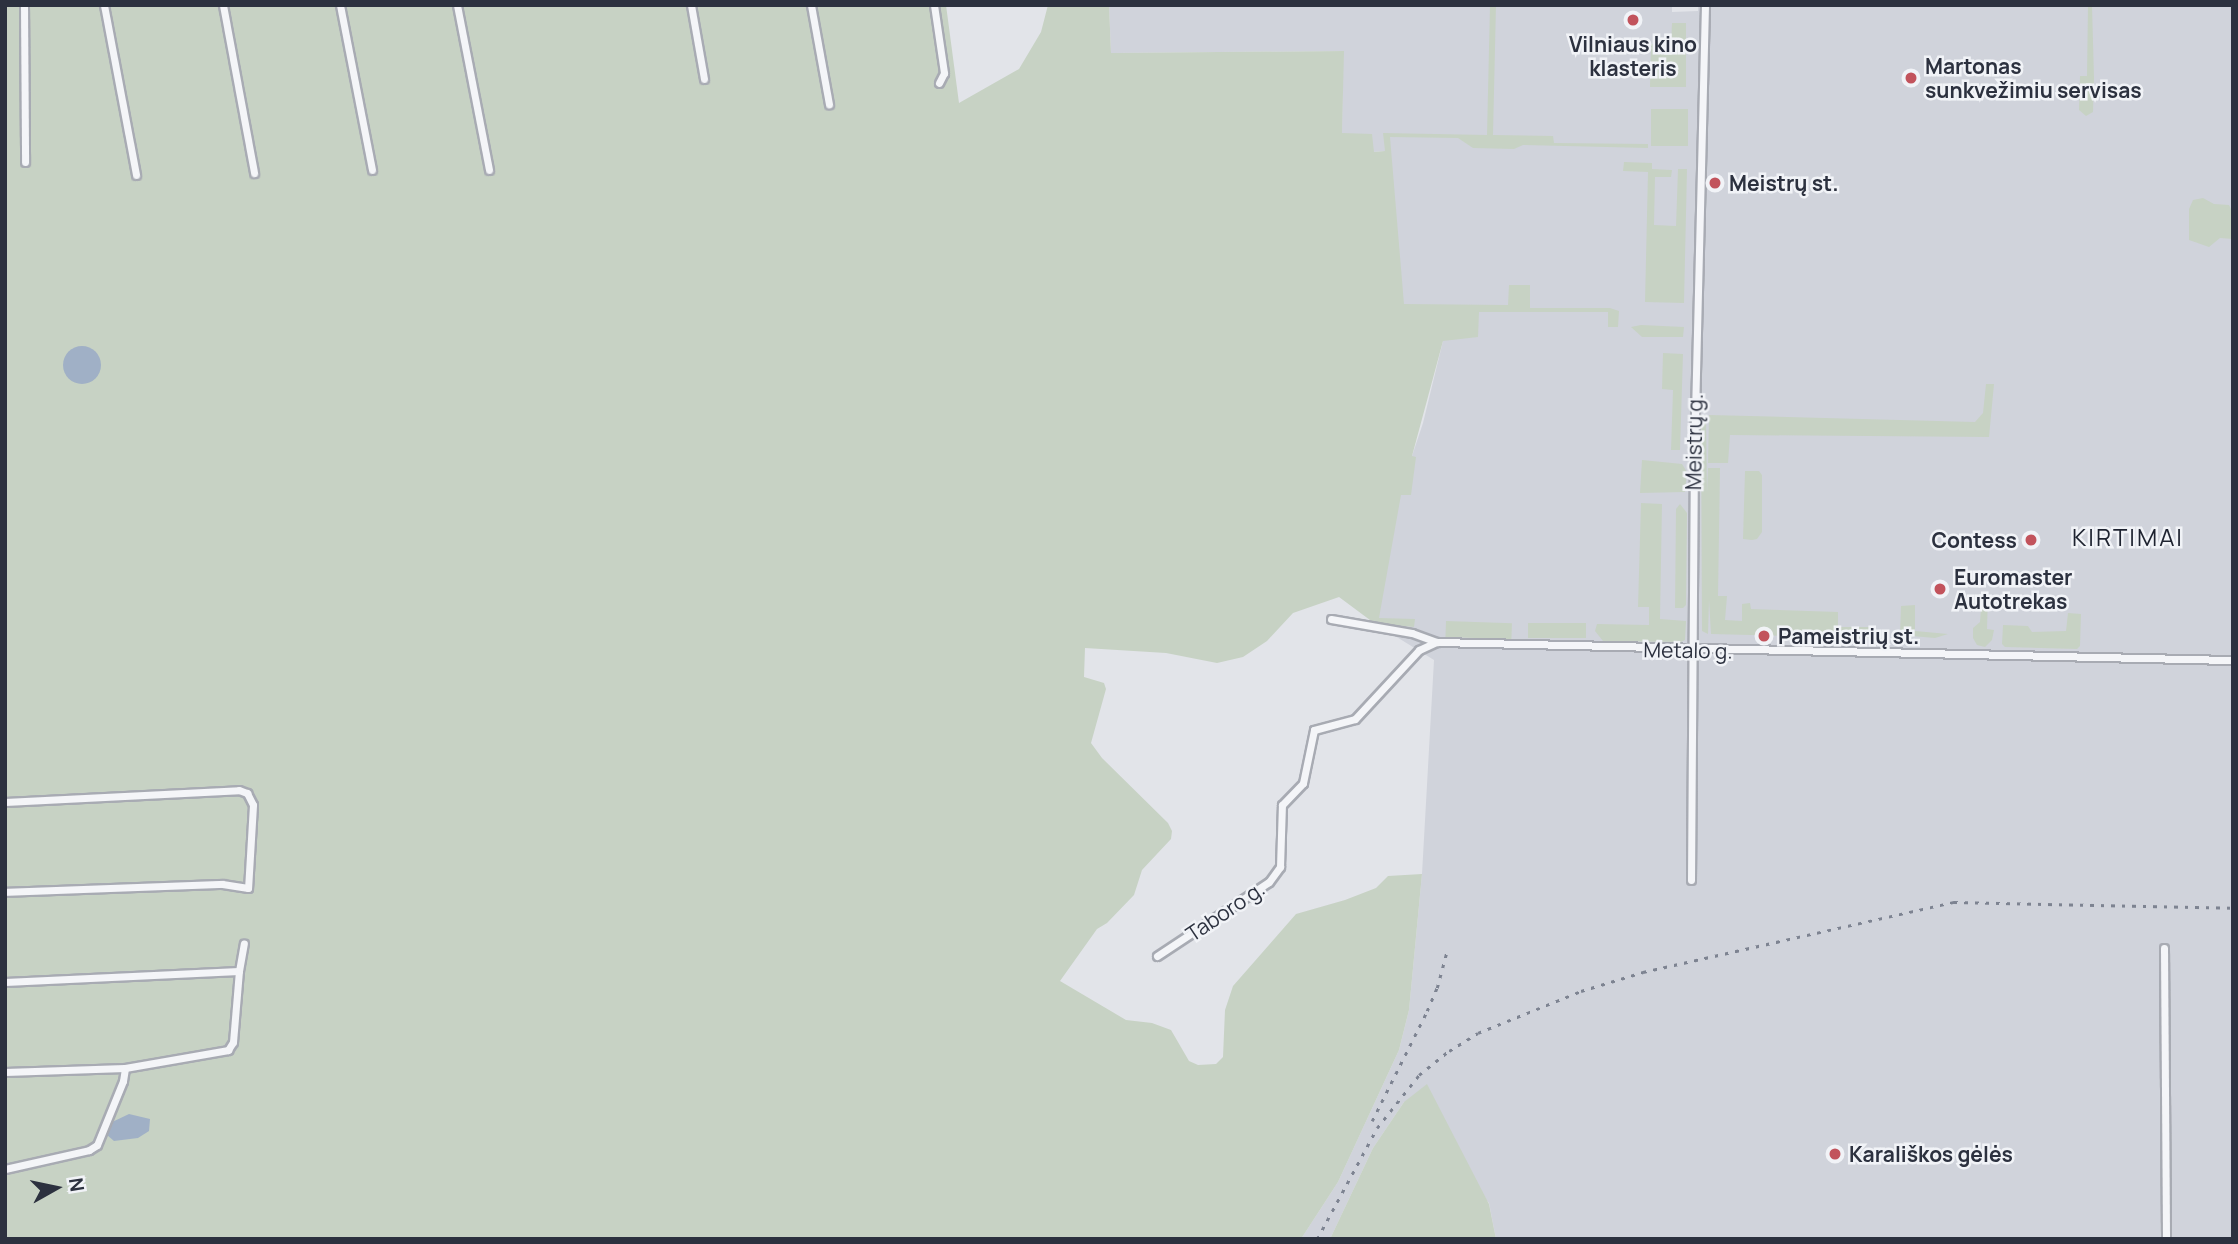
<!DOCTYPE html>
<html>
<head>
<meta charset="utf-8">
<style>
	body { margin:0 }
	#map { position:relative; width:2238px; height:1244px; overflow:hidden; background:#e2e4e9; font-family:Manrope,sans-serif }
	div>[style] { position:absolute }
	.built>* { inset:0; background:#d0d3db }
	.green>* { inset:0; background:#c7d2c4; transform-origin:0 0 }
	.water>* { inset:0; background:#a0b0c6 }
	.round { border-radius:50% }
	.roads { filter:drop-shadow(2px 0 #a8abb3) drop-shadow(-2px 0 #a8abb3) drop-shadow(0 2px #a8abb3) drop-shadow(0 -2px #a8abb3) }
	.street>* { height:7px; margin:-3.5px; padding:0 3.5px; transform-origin:3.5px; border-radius:3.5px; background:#f4f5f8 }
	.rail>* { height:2.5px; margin-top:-1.25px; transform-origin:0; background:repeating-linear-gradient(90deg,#7d8391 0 3.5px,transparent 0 10.5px) }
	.dots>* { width:19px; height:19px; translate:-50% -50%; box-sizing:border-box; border:4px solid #f1f3f7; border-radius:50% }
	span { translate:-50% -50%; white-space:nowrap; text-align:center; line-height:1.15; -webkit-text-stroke:5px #f1f3f7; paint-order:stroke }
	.poi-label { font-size:21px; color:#2c313f; font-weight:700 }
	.left { translate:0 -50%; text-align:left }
	.right { translate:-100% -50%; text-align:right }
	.street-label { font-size:21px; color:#2c313f }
	.quarter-label { font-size:24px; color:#1e2330; letter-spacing:2px }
	.frame { position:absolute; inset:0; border:7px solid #2c313f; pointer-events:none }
	.north { position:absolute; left:21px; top:1153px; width:70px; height:70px; -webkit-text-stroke:5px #f1f3f7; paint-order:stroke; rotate:81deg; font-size:19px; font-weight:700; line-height:28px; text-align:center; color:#2c313f }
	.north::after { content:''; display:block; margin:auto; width:24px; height:32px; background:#2c313f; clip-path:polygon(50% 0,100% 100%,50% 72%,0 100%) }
</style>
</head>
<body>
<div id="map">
	<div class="built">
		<div style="clip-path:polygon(1109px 5px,1672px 5px,1672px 12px,1698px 11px,1698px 5px,2233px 5px,2233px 1239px,1496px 1239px,1489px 1203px,1404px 1102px,1373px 1148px,1330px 1239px,1301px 1239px,1338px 1182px,1399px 1050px,1409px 1010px,1422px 874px,1434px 660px,1374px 623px,1391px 519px,1423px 423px,1443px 341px,1399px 307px,1385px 151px,1373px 152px,1342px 133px,1343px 51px,1111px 53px)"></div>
	</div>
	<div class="green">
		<div style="clip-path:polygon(5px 5px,946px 5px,959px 103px,1019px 69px,1041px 32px,1048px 5px,1109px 5px,1111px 53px,1344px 51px,1342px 133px,1372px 134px,1374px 152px,1385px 151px,1383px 133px,1487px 135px,1490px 5px,1496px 5px,1493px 135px,1553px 136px,1554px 143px,1648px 144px,1648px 148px,1523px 145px,1514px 149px,1473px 148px,1458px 138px,1390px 137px,1404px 304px,1508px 305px,1509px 285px,1530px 285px,1530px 308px,1610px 308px,1619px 311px,1618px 327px,1608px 327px,1608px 312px,1479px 312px,1478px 337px,1443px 341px,1412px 456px,1416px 457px,1411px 495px,1401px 495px,1379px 618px,1415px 619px,1414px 627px,1374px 623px,1339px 597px,1293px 613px,1267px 641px,1243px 657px,1217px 663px,1166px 653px,1085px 648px,1084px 677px,1104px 683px,1106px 689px,1091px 743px,1102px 758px,1168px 823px,1172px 831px,1171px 839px,1142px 870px,1134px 895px,1107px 923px,1097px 929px,1060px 981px,1126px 1020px,1152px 1023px,1171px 1030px,1189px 1061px,1198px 1065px,1216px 1064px,1223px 1057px,1225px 1010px,1233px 986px,1296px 914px,1345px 900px,1376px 888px,1388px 876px,1422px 874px,1409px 1010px,1399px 1050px,1338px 1182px,1301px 1239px,5px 1239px)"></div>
		<div style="clip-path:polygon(2088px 5px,2092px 5px,2094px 78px,2093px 112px,2086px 116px,2079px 110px,2080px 76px,2087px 76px)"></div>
		<div style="clip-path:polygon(1672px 23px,1686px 23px,1686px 87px,1650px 87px,1651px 44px,1671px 45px)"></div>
		<div style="left:1651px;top:109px;width:37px;height:37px"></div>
		<div style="clip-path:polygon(1624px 162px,1652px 163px,1652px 169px,1672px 170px,1671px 177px,1655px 177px,1654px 225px,1676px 226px,1678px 169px,1687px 169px,1684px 303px,1645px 302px,1648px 172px,1623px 171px)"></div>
		<div style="clip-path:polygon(2203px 198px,2214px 204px,2229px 205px,2233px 213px,2233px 239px,2220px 238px,2209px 247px,2189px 240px,2189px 209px,2193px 200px)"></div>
		<div style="clip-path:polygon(1641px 325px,1684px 327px,1683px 337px,1642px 337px,1631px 327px)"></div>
		<div style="clip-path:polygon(1663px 353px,1683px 354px,1680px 450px,1671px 450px,1673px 390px,1662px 389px)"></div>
		<div style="clip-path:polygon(1986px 384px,1994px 384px,1989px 437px,1730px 435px,1728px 463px,1708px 463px,1709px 415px,1975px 422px,1983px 413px)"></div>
		<div style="clip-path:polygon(1701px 415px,1706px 415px,1707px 493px,1708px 468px,1720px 468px,1718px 596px,1727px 596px,1725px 620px,1742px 621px,1742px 604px,1750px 603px,1751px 609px,1838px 612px,1838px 627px,1870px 627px,1870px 638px,1711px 634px,1709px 600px,1708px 634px,1702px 631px)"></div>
		<div style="clip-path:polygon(1642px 460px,1682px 464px,1687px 472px,1685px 492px,1640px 493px)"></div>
		<div style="clip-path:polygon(1745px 471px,1759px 471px,1762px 475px,1762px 532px,1757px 539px,1752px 540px,1743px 539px)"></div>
		<div style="clip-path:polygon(1641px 503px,1662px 504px,1660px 619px,1686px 621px,1685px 640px,1681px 642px,1603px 641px,1595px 631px,1597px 624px,1649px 625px,1649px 607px,1638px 607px)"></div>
		<div style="clip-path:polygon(1680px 504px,1687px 513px,1686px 605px,1683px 608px,1675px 608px,1676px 509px)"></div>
		<div style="clip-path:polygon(1982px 595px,1988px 595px,1987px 629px,1994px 630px,1992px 640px,1985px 647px,1977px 645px,1973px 638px,1973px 628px,1980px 622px)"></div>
		<div style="clip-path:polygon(1915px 605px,1915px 631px,1948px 634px,1935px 638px,1900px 635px,1901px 606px)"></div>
		<div style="clip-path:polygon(2068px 613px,2081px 614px,2080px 646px,2077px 649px,2005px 647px,2002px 644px,2003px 625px,2028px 626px,2032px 632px,2066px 631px)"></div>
		<div style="left:1446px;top:621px;width:66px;height:16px;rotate:2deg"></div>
		<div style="left:1528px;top:623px;width:58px;height:15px"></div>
		<div style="clip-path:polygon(1427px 1084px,1489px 1204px,1496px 1239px,1330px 1239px,1373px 1148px,1404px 1102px)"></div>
	</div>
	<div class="water">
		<div class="round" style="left:63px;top:346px;width:38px;height:38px"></div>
		<div style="clip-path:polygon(129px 1114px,150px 1119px,149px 1131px,138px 1138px,114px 1141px,107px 1135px,108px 1124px)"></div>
	</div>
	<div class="roads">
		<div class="street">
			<div style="left:24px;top:5px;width:157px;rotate:89.6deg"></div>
			<div style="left:104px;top:5px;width:173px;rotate:79.3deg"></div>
			<div style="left:223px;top:5px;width:171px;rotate:79.5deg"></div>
			<div style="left:340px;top:5px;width:168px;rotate:79deg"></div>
			<div style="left:457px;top:5px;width:168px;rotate:79deg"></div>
			<div style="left:691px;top:5px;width:75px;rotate:80deg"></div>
			<div style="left:811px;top:5px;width:101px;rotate:79.7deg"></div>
			<div style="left:934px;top:5px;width:69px;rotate:81.6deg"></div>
			<div style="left:944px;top:73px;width:11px;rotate:117deg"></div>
			<div style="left:1331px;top:619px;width:82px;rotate:9.8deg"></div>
			<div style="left:1412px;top:633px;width:27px;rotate:20deg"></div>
			<div style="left:1437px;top:642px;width:796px;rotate:1.3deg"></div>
			<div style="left:5px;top:802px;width:234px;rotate:-2.9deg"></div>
			<div style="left:239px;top:790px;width:9px;rotate:21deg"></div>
			<div style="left:247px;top:793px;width:13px;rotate:63deg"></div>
			<div style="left:253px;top:805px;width:83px;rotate:93.4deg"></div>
			<div style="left:248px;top:888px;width:26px;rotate:-171deg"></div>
			<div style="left:222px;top:884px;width:217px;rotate:177.9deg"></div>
			<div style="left:1691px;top:880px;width:425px;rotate:-89.6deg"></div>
			<div style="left:1694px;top:455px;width:450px;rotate:-88.6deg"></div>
			<div style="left:2164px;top:948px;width:291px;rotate:89.6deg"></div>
			<div style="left:1157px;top:956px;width:134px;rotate:-33.5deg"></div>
			<div style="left:1269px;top:882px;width:19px;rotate:-54deg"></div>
			<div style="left:1280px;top:867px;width:62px;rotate:-88.2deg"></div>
			<div style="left:1282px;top:805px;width:30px;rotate:-46deg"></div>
			<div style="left:1303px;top:783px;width:54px;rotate:-78.3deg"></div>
			<div style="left:1314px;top:730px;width:42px;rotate:-15deg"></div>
			<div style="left:1355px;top:719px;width:94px;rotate:-47.2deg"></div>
			<div style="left:1419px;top:650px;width:19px;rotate:-25deg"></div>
			<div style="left:5px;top:982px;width:234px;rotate:-2.7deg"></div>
			<div style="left:239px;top:971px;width:28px;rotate:-80deg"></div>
			<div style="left:5px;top:1072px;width:120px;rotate:-1.9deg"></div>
			<div style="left:125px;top:1068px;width:105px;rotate:-9.9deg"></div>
			<div style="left:228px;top:1050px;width:9px;rotate:-58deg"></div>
			<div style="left:233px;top:1042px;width:71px;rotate:-85.2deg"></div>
			<div style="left:5px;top:1169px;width:86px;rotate:-12.7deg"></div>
			<div style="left:89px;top:1150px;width:9px;rotate:-32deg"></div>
			<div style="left:97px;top:1145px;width:69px;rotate:-67.9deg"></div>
			<div style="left:123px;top:1081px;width:13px;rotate:-81deg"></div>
		</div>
	</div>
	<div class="rail">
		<div style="left:1372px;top:1121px;width:123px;rotate:-63.4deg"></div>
		<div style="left:1427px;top:1011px;width:25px;rotate:-67deg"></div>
		<div style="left:1437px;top:988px;width:38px;rotate:-75deg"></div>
		<div style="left:1317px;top:1239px;width:126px;rotate:-61.6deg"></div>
		<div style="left:1377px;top:1128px;width:68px;rotate:-51.6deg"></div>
		<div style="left:1419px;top:1075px;width:38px;rotate:-39deg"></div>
		<div style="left:1449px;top:1051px;width:34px;rotate:-32deg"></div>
		<div style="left:1478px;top:1033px;width:111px;rotate:-22.2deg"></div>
		<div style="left:1581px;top:991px;width:65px;rotate:-17deg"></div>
		<div style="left:1643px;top:972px;width:319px;rotate:-12.7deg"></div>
		<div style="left:1954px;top:902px;width:279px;rotate:1.2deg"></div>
	</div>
	<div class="dots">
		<div style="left:1633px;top:20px;background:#c2535c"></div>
		<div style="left:1911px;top:78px;background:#c2535c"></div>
		<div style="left:1715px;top:183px;background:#c2535c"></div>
		<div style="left:2031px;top:540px;background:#c2535c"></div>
		<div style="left:1940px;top:589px;background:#c2535c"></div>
		<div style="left:1764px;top:636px;background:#c2535c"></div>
		<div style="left:1835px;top:1154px;background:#c2535c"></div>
	</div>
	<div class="poi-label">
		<span style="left:1633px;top:56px">Vilniaus kino<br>klasteris</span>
		<span class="left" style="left:1925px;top:78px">Martonas<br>sunkvežimiu servisas</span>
		<span class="left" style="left:1729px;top:183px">Meistrų st.</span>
		<span class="right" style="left:2017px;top:540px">Contess</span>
		<span class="left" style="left:1954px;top:589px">Euromaster<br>Autotrekas</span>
		<span class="left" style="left:1778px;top:636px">Pameistrių st.</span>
		<span class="left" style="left:1849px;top:1154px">Karališkos gėlės</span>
	</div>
	<div class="street-label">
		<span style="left:1694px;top:442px;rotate:-89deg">Meistrų g.</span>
		<span style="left:1688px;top:650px;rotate:1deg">Metalo g.</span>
		<span style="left:1225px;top:911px;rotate:-34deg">Taboro g.</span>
	</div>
	<div class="quarter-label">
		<span style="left:2128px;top:537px">KIRTIMAI</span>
	</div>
	<div class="frame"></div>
	<div class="north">N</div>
</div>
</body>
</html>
